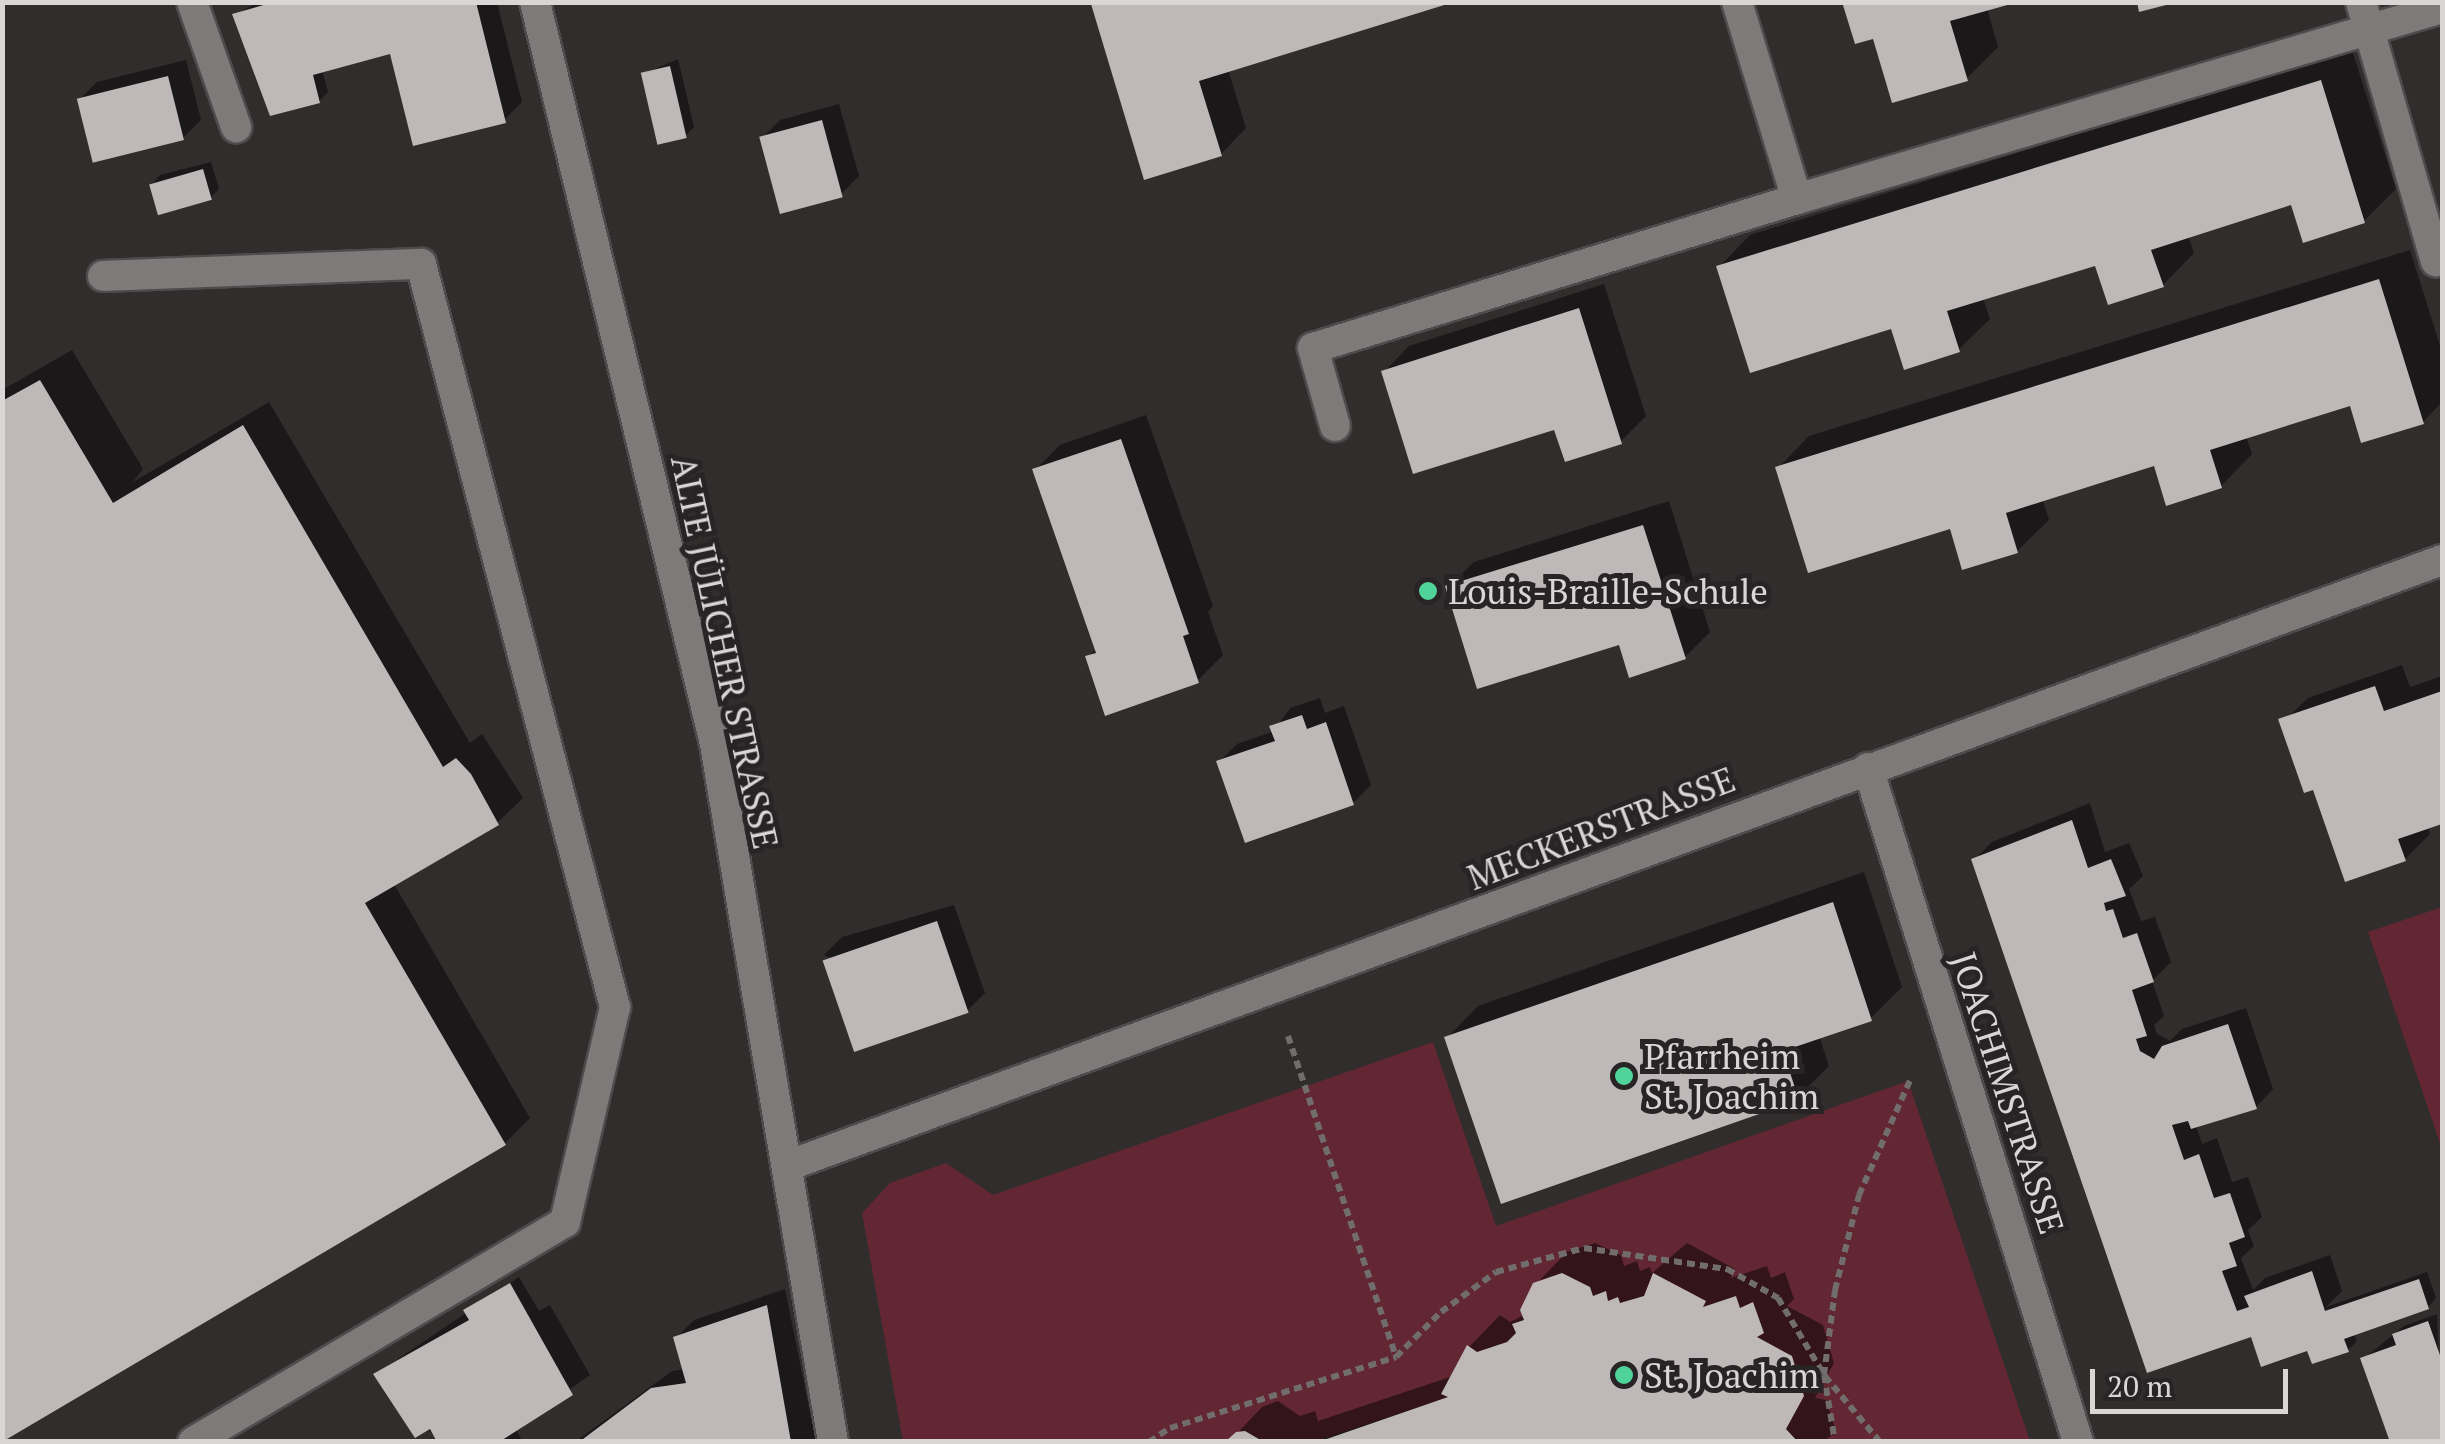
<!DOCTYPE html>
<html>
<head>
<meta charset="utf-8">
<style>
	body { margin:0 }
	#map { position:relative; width:2445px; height:1444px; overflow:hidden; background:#312d2d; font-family:"PT Serif",serif }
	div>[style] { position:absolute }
	.green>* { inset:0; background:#632733 }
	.shadow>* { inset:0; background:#0007 }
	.building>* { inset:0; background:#beb8b9; transform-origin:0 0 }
	.path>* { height:6px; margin-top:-3px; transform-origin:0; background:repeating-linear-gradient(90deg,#716d6d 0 8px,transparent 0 13px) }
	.roads { filter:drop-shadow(2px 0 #4f4b4c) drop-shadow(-2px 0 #4f4b4c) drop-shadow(0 2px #4f4b4c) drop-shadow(0 -2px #4f4b4c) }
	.minor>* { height:30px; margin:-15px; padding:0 15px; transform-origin:15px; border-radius:15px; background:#7f7a7a }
	.dots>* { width:28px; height:28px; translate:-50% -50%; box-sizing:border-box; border:5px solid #282324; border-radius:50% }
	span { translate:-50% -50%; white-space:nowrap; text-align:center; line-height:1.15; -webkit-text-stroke:10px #282324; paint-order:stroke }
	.poi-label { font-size:35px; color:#d9d6d6 }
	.left { translate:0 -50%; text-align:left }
	.street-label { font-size:35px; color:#d9d6d6 }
	.frame { position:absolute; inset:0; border:5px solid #d9d6d6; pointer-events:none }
	.scale { position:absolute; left:2090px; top:1369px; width:198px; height:45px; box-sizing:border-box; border:5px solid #d9d6d6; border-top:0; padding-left:12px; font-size:30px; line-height:35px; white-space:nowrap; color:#d9d6d6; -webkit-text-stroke:8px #282324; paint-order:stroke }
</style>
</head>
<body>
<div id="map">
	<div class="green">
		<div style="clip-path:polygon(2442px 907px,2442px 1149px,2368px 932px)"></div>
		<div style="clip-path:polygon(1433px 1042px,1496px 1226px,1908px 1081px,2030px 1441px,1798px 1441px,1786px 1429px,1803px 1396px,1792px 1357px,1757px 1337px,1763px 1333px,1753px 1303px,1740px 1308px,1735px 1296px,1703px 1307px,1653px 1274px,1644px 1296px,1620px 1303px,1618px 1297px,1608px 1301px,1605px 1291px,1593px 1296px,1590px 1287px,1562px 1273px,1533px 1284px,1520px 1310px,1524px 1320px,1513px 1324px,1516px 1333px,1507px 1342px,1477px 1352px,1467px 1346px,1441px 1393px,1448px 1397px,1316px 1441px,1264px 1441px,1245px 1431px,1225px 1442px,903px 1441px,862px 1213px,890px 1183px,946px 1163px,993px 1195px)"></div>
	</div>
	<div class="shadow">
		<div style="clip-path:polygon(258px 2px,497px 2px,522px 102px,504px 120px,392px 51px,322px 70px,328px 92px,319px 101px,235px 15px)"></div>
		<div style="clip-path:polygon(1448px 2px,1228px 69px,1246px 128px,1221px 154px,1145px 177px,1097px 3px)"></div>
		<div style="clip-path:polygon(1987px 8px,1998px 47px,1967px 78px,1874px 36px)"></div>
		<div style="clip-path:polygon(2352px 50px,2396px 189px,2364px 221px,2293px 202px,2188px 235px,2194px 253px,2163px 285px,2097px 263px,1983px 298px,1990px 319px,1958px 350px,1719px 267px,1750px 235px)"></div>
		<div style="clip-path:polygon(678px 59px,694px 127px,685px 136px,643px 74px)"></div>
		<div style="clip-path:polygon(186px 60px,201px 120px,183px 138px,79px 100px,97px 82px)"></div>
		<div style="clip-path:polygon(839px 104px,859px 176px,841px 194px,762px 138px,780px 120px)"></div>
		<div style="clip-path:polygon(211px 162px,219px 189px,210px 198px,152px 184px,160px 175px)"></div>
		<div style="clip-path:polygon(2410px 250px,2442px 352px,2442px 402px,2423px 422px,2352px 403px,2246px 436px,2252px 454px,2221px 486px,2156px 463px,2042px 498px,2049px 520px,2017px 551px,1778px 468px,1809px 436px)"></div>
		<div style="clip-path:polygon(1604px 284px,1646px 416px,1620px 442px,1384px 372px,1409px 346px)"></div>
		<div style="clip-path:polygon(72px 350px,143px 469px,133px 482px,269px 402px,470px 743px,482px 734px,523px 798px,497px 823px,394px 884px,530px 1118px,505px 1143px,2px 1439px,2px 390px)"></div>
		<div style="clip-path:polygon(1146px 415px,1213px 606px,1208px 612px,1223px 655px,1198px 680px,1088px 657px,1097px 648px,1035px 470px,1060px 445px)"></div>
		<div style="clip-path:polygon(1669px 501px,1710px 632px,1685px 657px,1448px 587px,1474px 562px)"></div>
		<div style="clip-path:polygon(2402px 665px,2410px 687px,2442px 676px,2442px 821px,2428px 826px,2430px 834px,2405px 859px,2314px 786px,2282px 723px,2308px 698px)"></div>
		<div style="clip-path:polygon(1320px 698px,1325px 713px,1344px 706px,1371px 785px,1353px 803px,1219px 762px,1237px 744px,1274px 731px,1290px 708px)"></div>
		<div style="clip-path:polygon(2090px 803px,2105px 852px,2129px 843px,2143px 876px,2129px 889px,2141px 921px,2155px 917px,2171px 962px,2152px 981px,2164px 1016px,2154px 1025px,2157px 1034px,2170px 1041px,2182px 1029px,2246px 1008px,2273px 1089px,2256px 1107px,2196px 1125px,2202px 1144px,2217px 1138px,2232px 1182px,2248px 1177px,2262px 1217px,2248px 1230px,2254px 1246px,2241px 1258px,2253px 1290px,2265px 1278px,2330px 1255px,2342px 1291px,2326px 1307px,2427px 1272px,2436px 1298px,2428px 1307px,2353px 1333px,2357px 1341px,2348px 1350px,2309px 1348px,2261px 1331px,2149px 1370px,1974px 860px,1992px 842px)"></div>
		<div style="clip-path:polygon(1864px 872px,1902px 987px,1871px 1018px,1819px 1036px,1829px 1066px,1797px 1098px,1447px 1038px,1478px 1006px)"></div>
		<div style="clip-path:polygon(954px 905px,985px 993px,967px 1011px,824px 955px,842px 937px)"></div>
		<div style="clip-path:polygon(1595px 1243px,1621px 1255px,1624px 1266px,1637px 1261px,1640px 1271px,1650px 1267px,1652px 1273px,1687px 1243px,1735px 1269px,1731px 1278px,1767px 1266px,1771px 1278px,1785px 1272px,1794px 1299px,1787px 1306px,1823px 1325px,1834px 1363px,1815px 1398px,1826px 1400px,1836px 1431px,1825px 1441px,1229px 1442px,1262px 1407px,1278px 1401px,1300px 1416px,1315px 1411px,1318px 1421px,1453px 1376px,1469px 1347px,1500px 1315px,1510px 1322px,1524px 1315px,1535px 1285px,1567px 1252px)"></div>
		<div style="clip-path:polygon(519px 1277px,539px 1311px,550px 1305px,590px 1375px,515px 1428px,523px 1442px,440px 1442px,376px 1374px)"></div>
		<div style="clip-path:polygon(785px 1289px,816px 1442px,575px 1442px,672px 1371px,685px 1369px,676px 1338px,694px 1320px)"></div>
		<div style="clip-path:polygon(2437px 1314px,2442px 1442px,2393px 1442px,2363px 1359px,2404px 1326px)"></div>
	</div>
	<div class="building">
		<div style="clip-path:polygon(274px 2px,476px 2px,506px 123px,413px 146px,390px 54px,313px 75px,320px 103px,270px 116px,232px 14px)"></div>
		<div style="clip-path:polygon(1454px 2px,1199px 81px,1222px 156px,1144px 180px,1091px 4px)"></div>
		<div style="clip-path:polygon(1842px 2px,2011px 2px,2011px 4px,1950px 21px,1968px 81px,1892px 103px,1873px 39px,1855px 44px)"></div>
		<div style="clip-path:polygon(2137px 2px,2170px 2px,2170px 4px,2139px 12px)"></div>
		<div style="left:670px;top:66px;width:74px;height:30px;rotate:77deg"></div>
		<div style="left:168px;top:76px;width:66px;height:94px;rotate:76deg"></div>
		<div style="clip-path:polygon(2321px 80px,2365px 223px,2303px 243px,2291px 205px,2151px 250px,2164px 287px,2108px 305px,2095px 266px,1947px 311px,1960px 352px,1904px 370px,1891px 329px,1750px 373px,1716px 266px)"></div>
		<div style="left:822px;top:120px;width:80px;height:65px;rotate:75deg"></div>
		<div style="left:203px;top:169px;width:32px;height:56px;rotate:74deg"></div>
		<div style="clip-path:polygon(2379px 279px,2424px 424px,2361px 443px,2350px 406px,2210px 450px,2222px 488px,2166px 506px,2154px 466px,2006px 513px,2018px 553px,1962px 570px,1950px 529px,1808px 573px,1775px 467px)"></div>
		<div style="clip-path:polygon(1579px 308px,1622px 444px,1565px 462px,1554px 430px,1413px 474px,1381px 371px)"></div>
		<div style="clip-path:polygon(40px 380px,113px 503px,243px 425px,443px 767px,456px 758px,471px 774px,499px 825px,365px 903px,506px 1145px,2px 1442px,2px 401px)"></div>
		<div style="clip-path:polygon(1121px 439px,1189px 634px,1183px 636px,1199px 683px,1105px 716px,1085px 656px,1096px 653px,1032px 469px)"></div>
		<div style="clip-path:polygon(1643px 525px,1686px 659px,1629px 678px,1619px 645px,1477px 689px,1445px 586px)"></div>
		<div style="clip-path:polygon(2375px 686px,2384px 711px,2442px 691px,2442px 824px,2398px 839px,2406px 861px,2345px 882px,2313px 790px,2304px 793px,2278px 719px)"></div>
		<div style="clip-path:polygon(1302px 715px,1307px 729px,1326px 722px,1354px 805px,1245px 843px,1216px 761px,1275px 741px,1269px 726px)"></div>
		<div style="clip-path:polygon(2072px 820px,2088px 868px,2111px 859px,2126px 896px,2104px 903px,2106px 911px,2113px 909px,2123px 938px,2137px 933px,2154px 982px,2132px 990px,2147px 1036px,2136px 1039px,2140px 1051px,2154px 1059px,2162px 1046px,2228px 1024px,2257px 1109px,2191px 1129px,2188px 1121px,2172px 1125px,2184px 1160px,2199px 1154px,2214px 1198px,2230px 1193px,2245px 1237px,2229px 1243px,2237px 1266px,2222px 1271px,2237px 1311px,2249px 1307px,2244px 1296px,2312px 1271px,2325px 1311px,2419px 1279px,2429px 1309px,2344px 1339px,2349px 1352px,2312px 1364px,2307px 1351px,2261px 1367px,2251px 1337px,2147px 1373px,1971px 859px)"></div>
		<div style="clip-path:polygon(1833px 902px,1872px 1021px,1783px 1051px,1799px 1100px,1501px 1204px,1444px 1037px)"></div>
		<div style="left:937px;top:921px;width:97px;height:121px;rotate:71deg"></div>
		<div style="clip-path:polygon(1562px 1273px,1590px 1287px,1593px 1296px,1606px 1291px,1608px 1301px,1618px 1297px,1620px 1303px,1644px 1296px,1653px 1273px,1706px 1301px,1703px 1307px,1736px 1296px,1740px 1308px,1753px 1302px,1764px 1333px,1757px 1337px,1792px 1356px,1804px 1396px,1786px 1429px,1798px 1442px,1318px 1442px,1448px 1397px,1441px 1394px,1467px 1345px,1477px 1352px,1507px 1342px,1516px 1333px,1512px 1324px,1524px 1320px,1520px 1310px,1533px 1283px)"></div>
		<div style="clip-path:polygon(510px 1283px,573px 1395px,499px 1442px,437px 1442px,430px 1429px,415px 1438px,373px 1374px,469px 1320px,463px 1310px)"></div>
		<div style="clip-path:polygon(767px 1305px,791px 1442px,579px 1442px,651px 1388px,686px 1383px,673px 1337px)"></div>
		<div style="clip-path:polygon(2428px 1321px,2442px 1361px,2442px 1442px,2390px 1442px,2360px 1358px,2396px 1345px,2392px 1334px)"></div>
		<div style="clip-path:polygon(1245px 1431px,1264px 1442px,1225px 1442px,1236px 1432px)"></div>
	</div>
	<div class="path">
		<div style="left:1288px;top:1036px;width:339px;rotate:71.4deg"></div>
		<div style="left:1149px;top:1442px;width:25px;rotate:-34deg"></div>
		<div style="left:1170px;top:1428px;width:237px;rotate:-17.4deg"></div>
		<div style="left:1396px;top:1357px;width:64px;rotate:-45deg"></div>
		<div style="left:1441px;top:1312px;width:68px;rotate:-36deg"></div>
		<div style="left:1496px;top:1272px;width:91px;rotate:-15.3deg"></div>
		<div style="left:1584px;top:1248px;width:145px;rotate:8.4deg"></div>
		<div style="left:1727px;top:1269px;width:59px;rotate:29.6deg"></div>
		<div style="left:1778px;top:1298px;width:90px;rotate:59.1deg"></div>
		<div style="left:1824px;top:1375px;width:68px;rotate:80.7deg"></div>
		<div style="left:1880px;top:1442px;width:87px;rotate:-129.9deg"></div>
		<div style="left:1824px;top:1375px;width:86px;rotate:-82.6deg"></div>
		<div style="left:1835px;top:1290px;width:98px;rotate:-75.8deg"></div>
		<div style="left:1859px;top:1195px;width:128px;rotate:-66deg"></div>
	</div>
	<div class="roads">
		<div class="minor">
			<div style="left:192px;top:2px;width:133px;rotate:70.6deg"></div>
			<div style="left:535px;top:2px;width:764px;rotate:76.36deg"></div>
			<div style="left:715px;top:744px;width:708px;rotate:80.4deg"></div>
			<div style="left:1737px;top:2px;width:206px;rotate:73.1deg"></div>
			<div style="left:1797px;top:199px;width:673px;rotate:-16.5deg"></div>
			<div style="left:2361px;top:2px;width:270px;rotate:73.9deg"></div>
			<div style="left:103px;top:276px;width:318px;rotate:-2.2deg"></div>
			<div style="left:421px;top:264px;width:768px;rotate:75.37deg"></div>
			<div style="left:615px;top:1007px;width:221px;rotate:103.1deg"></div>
			<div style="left:565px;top:1222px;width:432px;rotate:149.4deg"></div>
			<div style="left:1335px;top:426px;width:81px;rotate:-105.8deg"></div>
			<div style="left:1313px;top:348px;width:506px;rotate:-17.11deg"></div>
			<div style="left:1868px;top:768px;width:706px;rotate:72.69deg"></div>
			<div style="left:787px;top:1166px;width:1762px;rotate:-20.11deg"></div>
		</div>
	</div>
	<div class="dots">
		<div style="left:1428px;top:591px;background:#4fd399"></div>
		<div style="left:1624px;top:1076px;background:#4fd399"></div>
		<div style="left:1624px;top:1375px;background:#4fd399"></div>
	</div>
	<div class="poi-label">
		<span class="left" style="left:1448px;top:591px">Louis-Braille-Schule</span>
		<span class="left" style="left:1644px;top:1076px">Pfarrheim<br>St. Joachim</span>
		<span class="left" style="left:1644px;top:1375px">St. Joachim</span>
	</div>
	<div class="street-label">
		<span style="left:725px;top:652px;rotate:78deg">ALTE JÜLICHER STRASSE</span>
		<span style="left:1601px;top:828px;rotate:-21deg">MECKERSTRASSE</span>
		<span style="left:2008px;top:1093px;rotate:72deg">JOACHIMSTRASSE</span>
	</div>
	<div class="frame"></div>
	<div class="scale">20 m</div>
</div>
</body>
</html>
